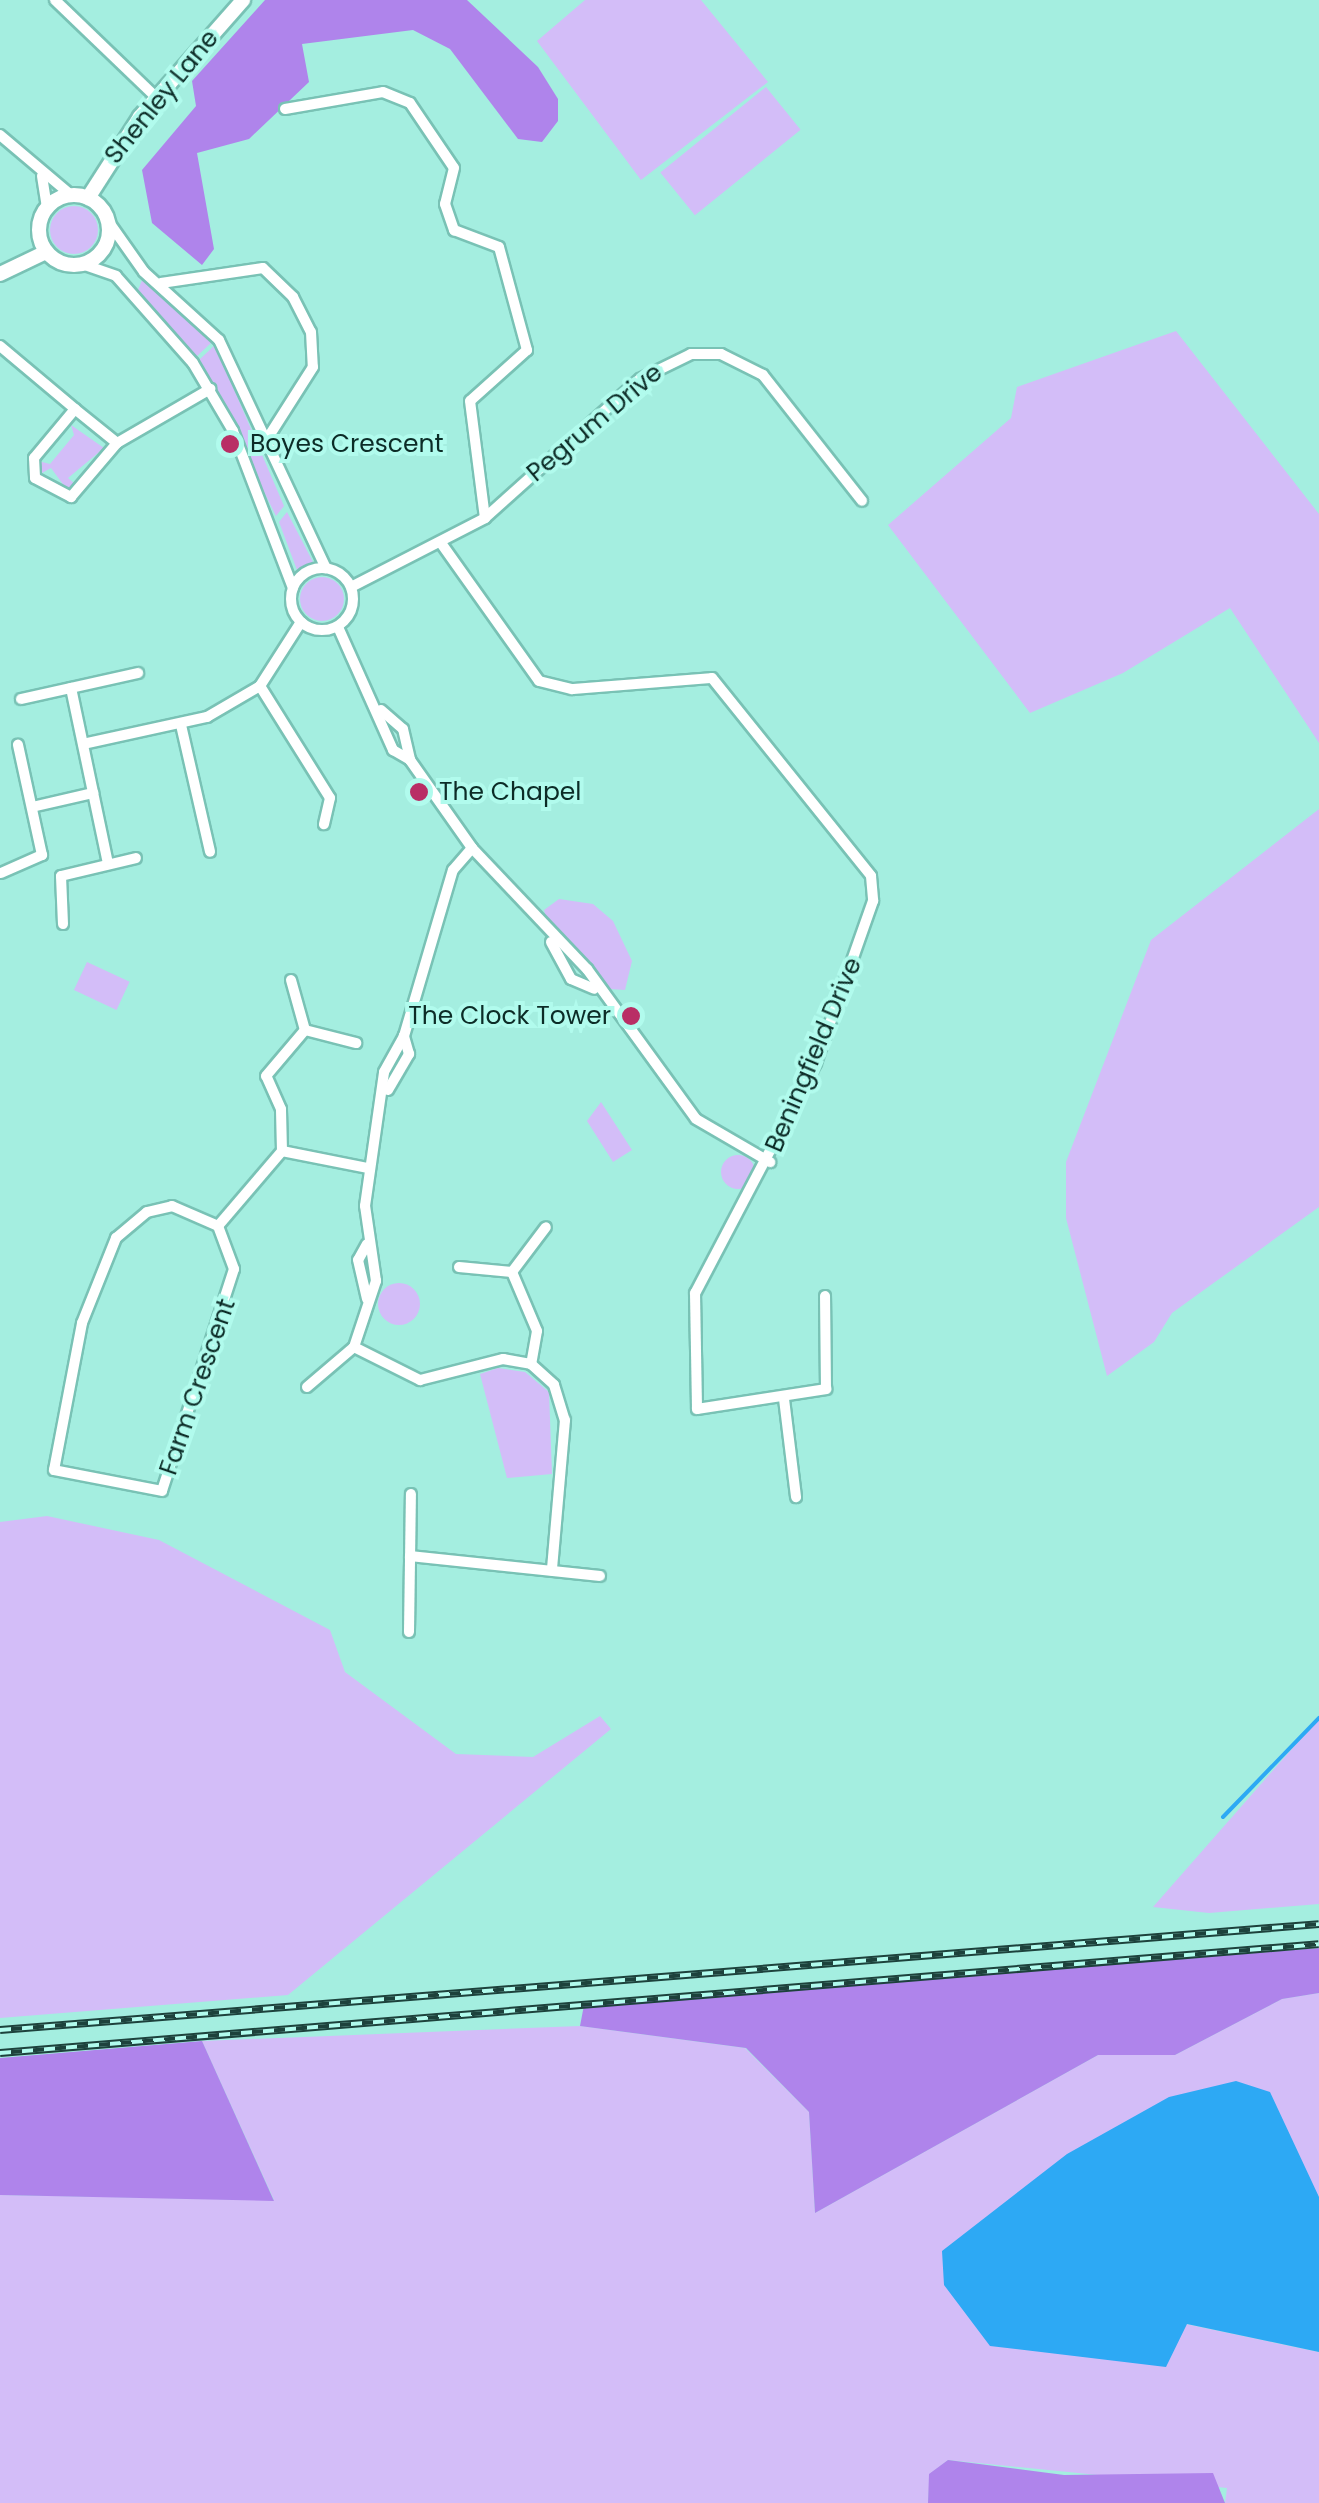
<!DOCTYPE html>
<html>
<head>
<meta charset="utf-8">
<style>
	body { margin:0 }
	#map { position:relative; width:1319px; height:2503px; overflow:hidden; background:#a4eee0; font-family:Poppins,sans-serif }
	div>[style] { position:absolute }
	.green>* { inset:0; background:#d3bdf8; transform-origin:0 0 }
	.round { border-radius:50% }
	.forest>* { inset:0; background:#af84eb }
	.water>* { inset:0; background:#2da9f4 }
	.stream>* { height:4px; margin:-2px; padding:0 2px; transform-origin:2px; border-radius:2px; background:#2da9f4 }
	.roads { filter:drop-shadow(2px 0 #79c2b5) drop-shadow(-2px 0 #79c2b5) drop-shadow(0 2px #79c2b5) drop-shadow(0 -2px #79c2b5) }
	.minor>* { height:10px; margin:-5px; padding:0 5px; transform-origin:5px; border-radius:5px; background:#fff }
	.minor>.ring { margin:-5px; padding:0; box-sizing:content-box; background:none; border:10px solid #fff; border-radius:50% }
	.secondary>* { height:14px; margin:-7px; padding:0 7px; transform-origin:7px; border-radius:7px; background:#fff }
	.secondary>.ring { margin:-7px; padding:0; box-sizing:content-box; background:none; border:14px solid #fff; border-radius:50% }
	.rail>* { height:8px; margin-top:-4px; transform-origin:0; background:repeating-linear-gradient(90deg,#b1fbed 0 11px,#1d423c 0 22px); box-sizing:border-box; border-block:2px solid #1d423c }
	.dots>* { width:28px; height:28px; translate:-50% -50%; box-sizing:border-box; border:5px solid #b1fbed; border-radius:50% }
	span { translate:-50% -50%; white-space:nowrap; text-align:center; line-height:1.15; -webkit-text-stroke:8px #b1fbed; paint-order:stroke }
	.street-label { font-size:25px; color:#0c2c27 }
	.poi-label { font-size:25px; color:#0c2c27 }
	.left { translate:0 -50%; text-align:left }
	.right { translate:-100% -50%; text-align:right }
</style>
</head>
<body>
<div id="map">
	<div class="green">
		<div style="clip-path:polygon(585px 0,701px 0,768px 82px,641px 180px,537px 41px)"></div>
		<div style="left:766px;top:87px;width:55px;height:136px;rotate:51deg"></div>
		<div class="round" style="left:50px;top:206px;width:48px;height:48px"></div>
		<div style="clip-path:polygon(143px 278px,212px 342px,196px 357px,138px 290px)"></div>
		<div style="clip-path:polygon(1176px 331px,1319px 514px,1319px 743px,1230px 608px,1123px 673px,1030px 713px,888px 525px,1011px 418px,1017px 387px)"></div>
		<div style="clip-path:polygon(215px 345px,284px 506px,276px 516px,199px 360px)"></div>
		<div style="clip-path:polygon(71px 425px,104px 448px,68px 478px,76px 485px,68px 491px,51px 468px,40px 474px,38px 461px,50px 464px,74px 435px)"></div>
		<div style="clip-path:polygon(287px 512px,313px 562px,297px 570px,279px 522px)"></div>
		<div class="round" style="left:300px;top:577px;width:44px;height:44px"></div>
		<div style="clip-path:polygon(1319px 809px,1319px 1207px,1172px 1313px,1154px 1342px,1107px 1376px,1066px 1218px,1066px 1162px,1151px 940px)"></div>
		<div style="clip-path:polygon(559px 899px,593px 904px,613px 921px,632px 961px,625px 990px,610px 989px,547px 921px,544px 910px)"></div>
		<div style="left:87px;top:962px;width:47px;height:31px;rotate:25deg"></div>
		<div style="clip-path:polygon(601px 1102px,632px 1150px,613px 1162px,587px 1121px)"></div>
		<div class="round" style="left:721px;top:1155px;width:34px;height:34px"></div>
		<div class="round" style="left:378px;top:1283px;width:42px;height:42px"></div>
		<div style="clip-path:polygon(498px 1368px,525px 1372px,549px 1392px,552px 1474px,507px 1478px,480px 1374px)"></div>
		<div style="clip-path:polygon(47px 1516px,159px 1540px,330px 1630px,345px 1672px,456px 1754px,533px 1757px,600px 1716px,611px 1729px,288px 1995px,0 2018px,0 1522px)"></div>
		<div style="clip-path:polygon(1319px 1718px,1319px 1904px,1209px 1913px,1153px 1907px)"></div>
		<div style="clip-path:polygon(1319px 1993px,1319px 2197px,1310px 2183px,1186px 2324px,1319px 2352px,1319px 2503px,1225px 2503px,1227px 2488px,948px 2460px,930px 2474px,928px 2503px,0 2503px,0 2195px,274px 2200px,202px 2041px,580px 2026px,745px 2048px,809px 2112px,815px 2213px,1098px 2055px,1175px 2055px,1282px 1999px)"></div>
	</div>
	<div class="forest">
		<div style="clip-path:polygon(265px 0,467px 0,538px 67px,558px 99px,558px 121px,542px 142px,518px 139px,450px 49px,413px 30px,302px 44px,309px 82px,249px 139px,197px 153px,214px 249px,202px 265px,152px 223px,142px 170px,196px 106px,192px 81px)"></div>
		<div style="clip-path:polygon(1319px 1948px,1319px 1993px,1282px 1999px,1175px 2055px,1098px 2055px,815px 2213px,809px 2112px,746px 2048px,580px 2026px,584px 2005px)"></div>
		<div style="clip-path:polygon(202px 2041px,274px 2201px,0 2195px,0 2058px)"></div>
		<div style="clip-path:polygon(948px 2460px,1064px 2475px,1213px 2473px,1225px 2503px,928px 2503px,929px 2474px)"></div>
	</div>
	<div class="water">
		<div style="clip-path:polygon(1236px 2081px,1270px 2092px,1319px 2197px,1319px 2352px,1187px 2324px,1166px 2367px,990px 2346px,944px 2285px,942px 2251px,1067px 2154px,1169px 2097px)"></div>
	</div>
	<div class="stream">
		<div style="left:1223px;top:1817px;width:138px;rotate:-45.9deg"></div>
	</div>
	<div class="roads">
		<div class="minor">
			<div style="left:55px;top:0;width:141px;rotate:43.9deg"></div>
			<div style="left:285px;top:109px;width:99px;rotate:-9.8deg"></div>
			<div style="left:383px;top:92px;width:29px;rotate:22deg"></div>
			<div style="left:410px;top:103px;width:78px;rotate:55.9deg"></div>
			<div style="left:454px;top:168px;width:37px;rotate:104deg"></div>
			<div style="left:445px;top:204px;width:28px;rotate:71deg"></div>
			<div style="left:454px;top:230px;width:48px;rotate:20.7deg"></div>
			<div style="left:499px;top:247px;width:107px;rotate:74.8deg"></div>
			<div style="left:527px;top:350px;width:76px;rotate:138.2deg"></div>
			<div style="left:470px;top:401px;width:118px;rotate:82.7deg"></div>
			<div style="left:0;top:135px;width:93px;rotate:40.2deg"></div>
			<div style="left:42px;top:176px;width:31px;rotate:81deg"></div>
			<div style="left:108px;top:221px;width:62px;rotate:54.8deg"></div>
			<div style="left:144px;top:272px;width:101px;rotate:42.2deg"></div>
			<div style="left:219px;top:340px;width:252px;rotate:64.9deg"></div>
			<div style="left:82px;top:264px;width:36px;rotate:19deg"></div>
			<div style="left:116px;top:276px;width:116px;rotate:48.5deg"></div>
			<div style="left:193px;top:363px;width:79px;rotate:59.5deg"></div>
			<div style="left:233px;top:431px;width:168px;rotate:69.1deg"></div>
			<div style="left:161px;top:283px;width:103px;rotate:-8.4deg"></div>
			<div style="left:263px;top:268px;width:42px;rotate:44deg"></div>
			<div style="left:293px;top:297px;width:39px;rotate:63deg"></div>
			<div style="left:311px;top:332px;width:35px;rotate:87deg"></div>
			<div style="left:313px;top:367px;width:91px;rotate:122.5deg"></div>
			<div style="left:0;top:346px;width:98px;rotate:40deg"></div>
			<div style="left:117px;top:443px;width:54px;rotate:-141deg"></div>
			<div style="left:75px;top:409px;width:64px;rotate:129.9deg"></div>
			<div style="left:34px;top:458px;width:20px;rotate:87deg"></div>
			<div style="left:35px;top:478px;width:41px;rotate:27.8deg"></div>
			<div style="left:71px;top:497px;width:71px;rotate:-49.6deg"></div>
			<div style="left:117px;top:443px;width:108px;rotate:-30.1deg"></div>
			<div style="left:441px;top:543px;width:169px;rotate:54.6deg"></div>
			<div style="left:539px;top:681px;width:34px;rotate:14deg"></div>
			<div style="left:572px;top:689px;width:140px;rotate:-4.5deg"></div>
			<div style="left:712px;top:678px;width:254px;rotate:51.2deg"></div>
			<div style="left:871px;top:876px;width:25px;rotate:85deg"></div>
			<div style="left:873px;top:901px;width:172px;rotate:109.4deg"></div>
			<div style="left:816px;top:1063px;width:260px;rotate:117.7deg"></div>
			<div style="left:695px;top:1293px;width:116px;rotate:89deg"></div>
			<div style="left:697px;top:1409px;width:131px;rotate:-8.8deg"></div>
			<div style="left:826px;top:1389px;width:93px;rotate:-90.6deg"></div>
			<div class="ring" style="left:291px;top:568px;width:52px;height:52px"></div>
			<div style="left:351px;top:587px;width:151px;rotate:-27.2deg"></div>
			<div style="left:485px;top:518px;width:208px;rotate:-41.9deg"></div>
			<div style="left:640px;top:379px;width:57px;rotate:-26.1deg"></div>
			<div style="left:691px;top:354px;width:30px"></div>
			<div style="left:721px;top:354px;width:47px;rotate:26.6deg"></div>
			<div style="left:763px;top:375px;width:160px;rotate:51.8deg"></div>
			<div style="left:338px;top:627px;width:135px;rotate:65.9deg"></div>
			<div style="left:393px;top:750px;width:20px;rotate:30deg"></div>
			<div style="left:410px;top:760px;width:108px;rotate:54.8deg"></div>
			<div style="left:472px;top:848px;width:167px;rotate:46.5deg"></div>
			<div style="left:587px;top:969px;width:185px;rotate:54deg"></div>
			<div style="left:696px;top:1119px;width:86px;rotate:30.2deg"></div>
			<div style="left:260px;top:686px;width:132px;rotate:58deg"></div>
			<div style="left:330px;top:798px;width:27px;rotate:103deg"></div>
			<div style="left:71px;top:688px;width:180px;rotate:78.1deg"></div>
			<div style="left:21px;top:699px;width:120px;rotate:-12.5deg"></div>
			<div style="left:381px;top:710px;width:29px;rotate:41deg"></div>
			<div style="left:403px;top:729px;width:32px;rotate:77deg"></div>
			<div style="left:181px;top:725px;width:130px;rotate:77.1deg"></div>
			<div style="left:83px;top:744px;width:127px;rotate:-12.3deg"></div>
			<div style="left:207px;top:717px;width:61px;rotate:-30.3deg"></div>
			<div style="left:260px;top:686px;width:76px;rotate:-57.4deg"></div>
			<div style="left:32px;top:807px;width:63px;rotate:-12.9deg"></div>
			<div style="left:1px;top:873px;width:45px;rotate:-23.7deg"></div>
			<div style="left:42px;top:855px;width:113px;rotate:-102.3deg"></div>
			<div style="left:63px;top:924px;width:48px;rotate:-92.4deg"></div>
			<div style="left:61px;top:876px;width:77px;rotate:-13.5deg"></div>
			<div style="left:551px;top:942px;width:42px;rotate:61.6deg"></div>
			<div style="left:571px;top:979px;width:25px;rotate:23deg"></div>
			<div style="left:291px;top:980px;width:52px;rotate:74.4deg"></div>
			<div style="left:305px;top:1030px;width:53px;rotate:14.3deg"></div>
			<div style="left:388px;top:1090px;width:42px;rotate:-59.7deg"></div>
			<div style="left:409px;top:1054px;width:19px;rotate:-106deg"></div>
			<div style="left:282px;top:1151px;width:42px;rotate:-91.4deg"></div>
			<div style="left:281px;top:1109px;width:36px;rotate:-114deg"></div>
			<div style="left:266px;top:1076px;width:60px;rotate:-49.7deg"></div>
			<div style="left:172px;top:1206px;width:50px;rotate:23.5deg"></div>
			<div style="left:218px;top:1226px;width:46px;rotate:69.6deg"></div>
			<div style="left:234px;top:1269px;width:233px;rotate:108deg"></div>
			<div style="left:162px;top:1491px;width:110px;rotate:-169deg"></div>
			<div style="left:54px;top:1470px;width:150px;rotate:-79.2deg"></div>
			<div style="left:82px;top:1323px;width:92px;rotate:-68.2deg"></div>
			<div style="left:116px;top:1238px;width:40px;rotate:-40deg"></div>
			<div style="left:147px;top:1212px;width:26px;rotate:-13deg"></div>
			<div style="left:218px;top:1226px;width:99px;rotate:-49.5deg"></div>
			<div style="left:282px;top:1151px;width:88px;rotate:11.2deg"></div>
			<div style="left:367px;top:1244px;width:18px;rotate:119deg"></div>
			<div style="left:358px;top:1260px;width:40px;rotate:77deg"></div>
			<div style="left:459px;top:1267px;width:53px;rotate:5.4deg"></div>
			<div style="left:512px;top:1272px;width:56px;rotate:-52.9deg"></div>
			<div style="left:512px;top:1272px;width:64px;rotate:67deg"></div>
			<div style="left:537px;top:1331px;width:34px;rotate:100deg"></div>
			<div style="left:354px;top:1347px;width:74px;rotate:26.6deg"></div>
			<div style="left:420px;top:1380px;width:86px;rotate:-14.2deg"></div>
			<div style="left:503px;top:1359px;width:28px;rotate:10deg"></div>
			<div style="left:531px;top:1364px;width:31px;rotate:42deg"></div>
			<div style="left:554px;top:1385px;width:37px;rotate:73deg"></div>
			<div style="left:565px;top:1420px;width:151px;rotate:95deg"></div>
			<div style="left:307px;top:1387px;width:62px;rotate:-40.4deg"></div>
			<div style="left:354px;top:1347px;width:70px;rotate:-71.6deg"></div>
			<div style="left:376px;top:1281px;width:76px;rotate:-98.3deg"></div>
			<div style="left:365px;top:1206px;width:135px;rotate:-81.9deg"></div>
			<div style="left:384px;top:1072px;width:41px;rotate:-60.9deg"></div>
			<div style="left:404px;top:1036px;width:173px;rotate:-73.6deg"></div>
			<div style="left:453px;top:870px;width:29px;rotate:-49deg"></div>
			<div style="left:784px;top:1399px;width:99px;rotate:83deg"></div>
			<div style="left:410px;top:1556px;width:191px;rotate:6deg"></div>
			<div style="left:409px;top:1632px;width:138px;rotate:-89.2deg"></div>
		</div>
		<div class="secondary">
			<div class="ring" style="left:39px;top:195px;width:56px;height:56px"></div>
			<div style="left:88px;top:198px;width:96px;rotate:-57.3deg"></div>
			<div style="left:140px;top:117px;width:156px;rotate:-48.6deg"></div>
			<div style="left:0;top:274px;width:51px;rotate:-25.6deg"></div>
		</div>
	</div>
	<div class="rail">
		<div style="left:0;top:2030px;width:1323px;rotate:-4.59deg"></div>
		<div style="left:0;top:2053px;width:1323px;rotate:-4.72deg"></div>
	</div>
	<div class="dots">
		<div style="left:230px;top:444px;background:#b92e65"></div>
		<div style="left:419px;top:792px;background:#b92e65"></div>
		<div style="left:631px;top:1016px;background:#b92e65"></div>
	</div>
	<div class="street-label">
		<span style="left:162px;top:97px;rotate:-51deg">Shenley Lane</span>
		<span style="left:595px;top:423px;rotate:-40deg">Pegrum Drive</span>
		<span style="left:814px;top:1055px;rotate:-67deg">Beningfield Drive</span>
		<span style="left:198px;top:1387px;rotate:-71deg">Farm Crescent</span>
	</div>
	<div class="poi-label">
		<span class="left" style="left:250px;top:444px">Boyes Crescent</span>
		<span class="left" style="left:439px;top:792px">The Chapel</span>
		<span class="right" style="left:611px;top:1016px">The Clock Tower</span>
	</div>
</div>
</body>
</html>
